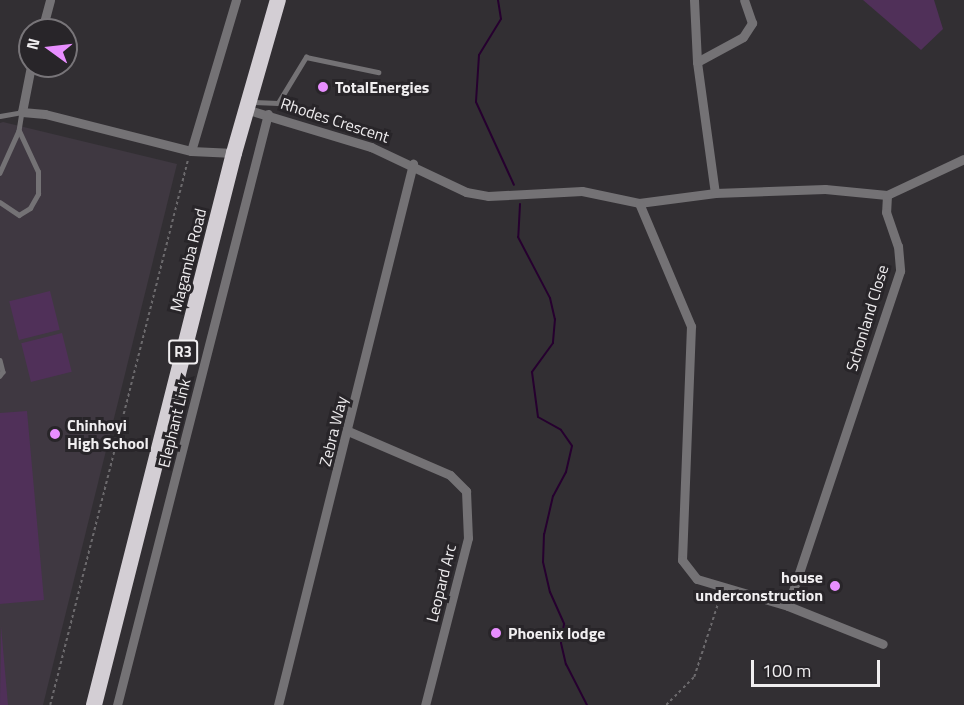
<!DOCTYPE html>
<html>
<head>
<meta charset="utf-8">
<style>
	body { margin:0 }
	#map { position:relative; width:964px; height:705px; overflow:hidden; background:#322f33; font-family:"Titillium Web",sans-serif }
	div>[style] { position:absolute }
	.built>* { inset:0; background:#3f3841 }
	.green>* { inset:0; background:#503059; transform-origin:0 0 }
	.stream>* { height:2px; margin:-1px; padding:0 1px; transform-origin:1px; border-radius:1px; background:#26002f }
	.path>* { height:1.5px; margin-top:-0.75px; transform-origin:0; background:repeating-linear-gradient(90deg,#6c6a6d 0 3px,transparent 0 6px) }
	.lane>* { height:4.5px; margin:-2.25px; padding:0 2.25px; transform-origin:2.25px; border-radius:2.25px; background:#747275 }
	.street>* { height:9px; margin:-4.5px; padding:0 4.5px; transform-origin:4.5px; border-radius:4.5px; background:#747275 }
	.highway>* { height:16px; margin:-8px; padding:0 8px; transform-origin:8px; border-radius:8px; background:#d3ced4 }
	.dots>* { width:16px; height:16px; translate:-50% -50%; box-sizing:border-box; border:3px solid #282529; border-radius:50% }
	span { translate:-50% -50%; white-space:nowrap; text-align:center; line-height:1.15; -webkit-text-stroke:6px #282529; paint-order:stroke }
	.shield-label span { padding:2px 4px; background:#282529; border:2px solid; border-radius:4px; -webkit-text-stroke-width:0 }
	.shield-label { font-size:15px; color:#f0eef0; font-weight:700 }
	.poi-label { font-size:16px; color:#f0eef0; font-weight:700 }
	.left { translate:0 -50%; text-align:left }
	.right { translate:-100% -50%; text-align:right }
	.street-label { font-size:16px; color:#f0eef0 }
	.north { position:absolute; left:18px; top:18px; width:60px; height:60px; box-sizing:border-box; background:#282529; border:2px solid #787579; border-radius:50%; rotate:285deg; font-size:16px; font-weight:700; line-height:24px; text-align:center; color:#f0eef0 }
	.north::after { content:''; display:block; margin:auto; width:21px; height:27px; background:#e88eff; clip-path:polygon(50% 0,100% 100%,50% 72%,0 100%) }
	.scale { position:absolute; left:751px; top:660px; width:129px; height:27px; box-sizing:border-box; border:3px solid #f0eef0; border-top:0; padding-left:8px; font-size:18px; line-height:21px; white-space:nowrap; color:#f0eef0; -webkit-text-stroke:4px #282529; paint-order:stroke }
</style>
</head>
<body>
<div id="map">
	<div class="built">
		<div style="clip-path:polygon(3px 122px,177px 164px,43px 705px,0 705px,0 123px)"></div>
	</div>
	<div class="green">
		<div style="clip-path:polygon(863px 0,934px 0,943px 29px,921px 50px)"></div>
		<div style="left:50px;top:291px;width:40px;height:42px;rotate:76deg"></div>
		<div style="left:62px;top:333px;width:40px;height:42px;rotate:76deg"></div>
		<div style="clip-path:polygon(27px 411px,44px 600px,0 604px,0 413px)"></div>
		<div style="clip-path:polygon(1px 626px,8px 705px,0 705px)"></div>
	</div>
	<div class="stream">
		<div style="left:498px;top:0;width:19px;rotate:81deg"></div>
		<div style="left:501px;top:19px;width:42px;rotate:121.4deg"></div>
		<div style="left:479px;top:55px;width:47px;rotate:93.7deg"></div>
		<div style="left:476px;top:102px;width:91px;rotate:65.4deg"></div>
		<div style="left:520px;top:204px;width:33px;rotate:93deg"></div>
		<div style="left:518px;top:237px;width:69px;rotate:62.3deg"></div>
		<div style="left:550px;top:298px;width:22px;rotate:77deg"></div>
		<div style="left:555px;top:319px;width:24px;rotate:95deg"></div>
		<div style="left:553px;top:343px;width:36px;rotate:126deg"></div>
		<div style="left:532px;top:372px;width:45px;rotate:82.4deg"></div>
		<div style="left:538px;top:417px;width:26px;rotate:29deg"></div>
		<div style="left:561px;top:430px;width:19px;rotate:55deg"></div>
		<div style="left:572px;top:446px;width:27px;rotate:103deg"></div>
		<div style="left:566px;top:472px;width:27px;rotate:118deg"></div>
		<div style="left:553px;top:496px;width:39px;rotate:103deg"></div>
		<div style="left:544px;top:534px;width:28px;rotate:92deg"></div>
		<div style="left:543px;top:562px;width:31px;rotate:77deg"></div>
		<div style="left:550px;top:592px;width:35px;rotate:66deg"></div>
		<div style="left:564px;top:624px;width:19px;rotate:99deg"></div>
		<div style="left:561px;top:643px;width:22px;rotate:77deg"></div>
		<div style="left:566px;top:664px;width:46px;rotate:62.9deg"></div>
	</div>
	<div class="path">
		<div style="left:50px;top:705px;width:563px;rotate:-75.82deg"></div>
		<div style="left:666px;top:705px;width:40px;rotate:-45deg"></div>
		<div style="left:694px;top:677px;width:84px;rotate:-72deg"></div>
	</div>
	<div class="lane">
		<div style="left:253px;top:102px;width:25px;rotate:2deg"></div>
		<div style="left:278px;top:103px;width:54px;rotate:-58.7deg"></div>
		<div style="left:306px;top:57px;width:74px;rotate:11.8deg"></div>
		<div style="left:278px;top:103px;width:41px;rotate:12.7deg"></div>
		<div style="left:0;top:116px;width:22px;rotate:-10deg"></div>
		<div style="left:22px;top:112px;width:19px;rotate:99deg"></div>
		<div style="left:19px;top:131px;width:46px;rotate:114.3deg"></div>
		<div style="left:0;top:202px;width:23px;rotate:34deg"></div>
		<div style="left:19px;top:215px;width:13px;rotate:-32deg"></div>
		<div style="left:30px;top:208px;width:16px;rotate:-60deg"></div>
		<div style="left:38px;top:194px;width:22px;rotate:-90deg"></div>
		<div style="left:38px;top:172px;width:45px;rotate:-114.9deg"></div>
		<div style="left:0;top:360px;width:12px;rotate:76deg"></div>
		<div style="left:3px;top:372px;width:5px;rotate:127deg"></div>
	</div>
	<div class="street">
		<div style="left:694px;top:0;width:62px;rotate:87.2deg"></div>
		<div style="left:697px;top:62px;width:132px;rotate:82.2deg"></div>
		<div style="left:42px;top:30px;width:31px;rotate:-75deg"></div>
		<div style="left:697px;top:62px;width:52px;rotate:-28.5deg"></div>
		<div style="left:743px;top:37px;width:17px;rotate:-57deg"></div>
		<div style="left:752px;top:23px;width:24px;rotate:-109deg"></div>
		<div style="left:31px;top:66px;width:47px;rotate:101.1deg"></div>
		<div style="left:22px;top:112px;width:23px;rotate:5deg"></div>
		<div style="left:45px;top:114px;width:151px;rotate:14.2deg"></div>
		<div style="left:191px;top:151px;width:43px;rotate:2.7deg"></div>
		<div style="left:245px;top:109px;width:132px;rotate:16.8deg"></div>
		<div style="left:371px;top:147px;width:105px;rotate:25.3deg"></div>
		<div style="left:466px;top:192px;width:22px;rotate:10deg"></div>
		<div style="left:488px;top:196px;width:94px;rotate:-3deg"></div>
		<div style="left:582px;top:191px;width:58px;rotate:11.9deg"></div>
		<div style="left:639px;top:203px;width:77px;rotate:-7.5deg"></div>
		<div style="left:715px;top:193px;width:110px;rotate:-2.1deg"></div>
		<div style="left:825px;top:189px;width:62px;rotate:5.5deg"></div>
		<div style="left:887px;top:195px;width:17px;rotate:93deg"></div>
		<div style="left:886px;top:212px;width:36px;rotate:71deg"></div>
		<div style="left:898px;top:246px;width:25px;rotate:85deg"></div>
		<div style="left:900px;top:271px;width:353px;rotate:108.5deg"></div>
		<div style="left:788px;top:606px;width:102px;rotate:21.8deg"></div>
		<div style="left:191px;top:151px;width:158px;rotate:-73.4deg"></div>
		<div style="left:887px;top:195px;width:85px;rotate:-25.1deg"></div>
		<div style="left:639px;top:203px;width:134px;rotate:67.1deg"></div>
		<div style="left:691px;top:326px;width:234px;rotate:92.2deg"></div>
		<div style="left:682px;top:560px;width:24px;rotate:52deg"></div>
		<div style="left:697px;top:579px;width:95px;rotate:16.5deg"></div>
		<div style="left:348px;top:431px;width:111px;rotate:23.3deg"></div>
		<div style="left:450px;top:475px;width:23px;rotate:45deg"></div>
		<div style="left:466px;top:491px;width:47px;rotate:87.6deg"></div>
		<div style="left:468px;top:538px;width:172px;rotate:104.4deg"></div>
		<div style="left:117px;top:705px;width:610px;rotate:-75.67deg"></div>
		<div style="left:278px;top:705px;width:558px;rotate:-75.99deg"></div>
	</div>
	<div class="highway">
		<div style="left:94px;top:705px;width:569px;rotate:-75.77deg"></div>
		<div style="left:234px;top:153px;width:159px;rotate:-74deg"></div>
	</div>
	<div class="dots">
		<div style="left:323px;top:87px;background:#e88eff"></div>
		<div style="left:55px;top:434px;background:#e88eff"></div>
		<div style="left:835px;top:586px;background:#e88eff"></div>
		<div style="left:496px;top:633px;background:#e88eff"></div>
	</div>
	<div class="shield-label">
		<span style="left:183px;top:352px">R3</span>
	</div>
	<div class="poi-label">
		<span class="left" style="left:335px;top:87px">TotalEnergies</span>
		<span class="left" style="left:67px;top:434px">Chinhoyi<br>High School</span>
		<span class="right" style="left:823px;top:586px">house<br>underconstruction</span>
		<span class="left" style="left:508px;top:633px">Phoenix lodge</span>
	</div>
	<div class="street-label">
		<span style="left:335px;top:120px;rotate:18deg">Rhodes Crescent</span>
		<span style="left:188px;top:260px;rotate:-76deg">Magamba Road</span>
		<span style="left:867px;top:318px;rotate:-73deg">Schonland Close</span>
		<span style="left:174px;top:423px;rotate:-76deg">Elephant Link</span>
		<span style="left:333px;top:431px;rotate:-76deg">Zebra Way</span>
		<span style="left:441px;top:583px;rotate:-76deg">Leopard Arc</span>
	</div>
	<div class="north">N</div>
	<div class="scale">100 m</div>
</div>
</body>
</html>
